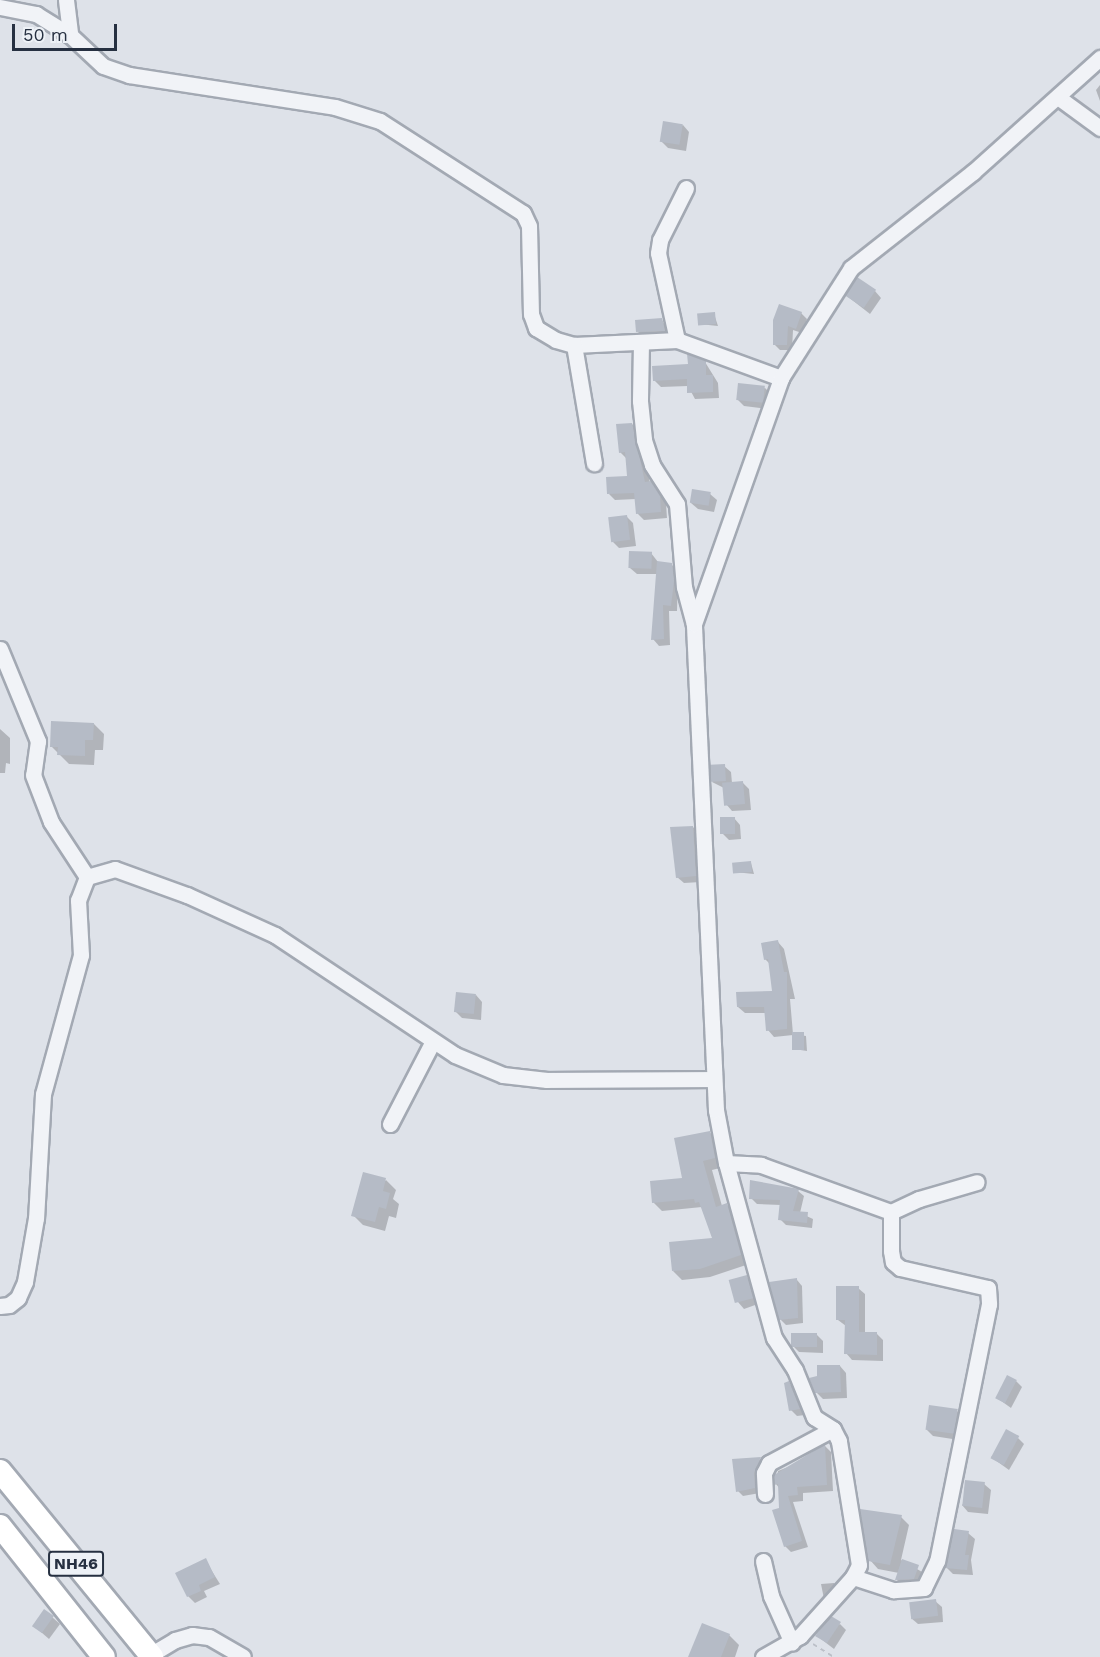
<!DOCTYPE html>
<html>
<head>
<meta charset="utf-8">
<style>
	body { margin:0 }
	#map { position:relative; width:1100px; height:1657px; overflow:hidden; background:#dee2e9; font-family:"Work Sans",sans-serif }
	div>[style] { position:absolute }
	.shadow>* { inset:0; background:#0003 }
	.building>* { inset:0; background:#b5bbc6; transform-origin:0 0 }
	.path>* { height:2px; margin-top:-1px; transform-origin:0; background:repeating-linear-gradient(90deg,#bcc0c8 0 4.5px,transparent 0 9px) }
	.roads { filter:drop-shadow(2px 0 #a3a9b3) drop-shadow(-2px 0 #a3a9b3) drop-shadow(0 2px #a3a9b3) drop-shadow(0 -2px #a3a9b3) }
	.minor>* { height:15px; margin:-7.5px; padding:0 7.5px; transform-origin:7.5px; border-radius:7.5px; background:#f1f3f7 }
	.highway>* { height:22px; margin:-11px; padding:0 11px; transform-origin:11px; border-radius:11px; background:#fff }
	span { translate:-50% -50%; white-space:nowrap; text-align:center; line-height:1.15; -webkit-text-stroke:6px #edf1f6; paint-order:stroke }
	.shield-label span { padding:2px 4px; background:#edf1f6; border:2px solid; border-radius:4px; -webkit-text-stroke-width:0 }
	.shield-label { font-size:16px; color:#263041; font-weight:700 }
	.scale { position:absolute; left:12px; top:24px; width:105px; height:27px; box-sizing:border-box; border:3px solid #263041; border-top:0; padding-left:8px; font-size:18px; line-height:21px; white-space:nowrap; color:#263041; -webkit-text-stroke:4px #edf1f6; paint-order:stroke }
</style>
</head>
<body>
<div id="map">
	<div class="shadow">
		<div style="clip-path:polygon(1100px 85px,1100px 101px,1096px 90px)"></div>
		<div style="clip-path:polygon(683px 125px,689px 132px,686px 151px,668px 148px,661px 141px)"></div>
		<div style="clip-path:polygon(875px 291px,881px 298px,870px 314px,847px 296px)"></div>
		<div style="clip-path:polygon(801px 313px,807px 319px,802px 333px,793px 330px,792px 350px,780px 350px,774px 344px,774px 321px)"></div>
		<div style="clip-path:polygon(714px 314px,718px 326px,699px 324px)"></div>
		<div style="clip-path:polygon(662px 320px,671px 337px,644px 338px,638px 332px)"></div>
		<div style="clip-path:polygon(705px 362px,718px 383px,719px 398px,695px 399px,688px 386px,661px 387px,654px 380px)"></div>
		<div style="clip-path:polygon(765px 388px,771px 394px,768px 409px,744px 406px,738px 400px)"></div>
		<div style="clip-path:polygon(632px 424px,638px 431px,650px 483px,666px 503px,667px 518px,644px 520px,638px 514px,636px 499px,615px 500px,609px 494px,628px 478px,627px 459px,620px 452px)"></div>
		<div style="clip-path:polygon(710px 494px,717px 500px,714px 512px,698px 509px,691px 503px)"></div>
		<div style="clip-path:polygon(626px 516px,633px 523px,636px 546px,619px 548px,613px 542px)"></div>
		<div style="clip-path:polygon(651px 553px,658px 562px,671px 564px,678px 571px,677px 611px,669px 611px,670px 645px,659px 646px,653px 639px,657px 574px,637px 574px,630px 568px)"></div>
		<div style="clip-path:polygon(94px 724px,104px 734px,103px 750px,95px 750px,94px 765px,69px 764px,52px 747px)"></div>
		<div style="clip-path:polygon(0 729px,10px 738px,10px 764px,6px 763px,5px 773px,0 773px)"></div>
		<div style="clip-path:polygon(724px 766px,731px 772px,732px 783px,742px 782px,749px 789px,751px 810px,732px 811px,726px 804px,724px 788px,712px 782px)"></div>
		<div style="clip-path:polygon(734px 818px,740px 825px,741px 839px,729px 840px,722px 833px)"></div>
		<div style="clip-path:polygon(693px 827px,699px 834px,701px 882px,684px 883px,677px 877px)"></div>
		<div style="clip-path:polygon(751px 863px,754px 874px,734px 872px)"></div>
		<div style="clip-path:polygon(778px 942px,784px 949px,795px 999px,790px 999px,793px 1034px,806px 1036px,807px 1051px,794px 1049px,793px 1035px,774px 1037px,768px 1030px,766px 1013px,745px 1013px,738px 1007px,773px 993px,770px 964px,765px 959px)"></div>
		<div style="clip-path:polygon(476px 995px,482px 1002px,481px 1020px,462px 1018px,455px 1011px)"></div>
		<div style="clip-path:polygon(709px 1132px,719px 1141px,724px 1167px,712px 1170px,722px 1206px,726px 1204px,736px 1214px,749px 1264px,710px 1277px,682px 1280px,673px 1271px,714px 1239px,702px 1207px,662px 1211px,653px 1202px,684px 1179px)"></div>
		<div style="clip-path:polygon(386px 1180px,396px 1190px,393px 1199px,399px 1204px,396px 1218px,389px 1216px,385px 1231px,363px 1225px,353px 1215px)"></div>
		<div style="clip-path:polygon(798px 1191px,804px 1196px,800px 1213px,813px 1219px,812px 1228px,786px 1225px,780px 1219px,781px 1205px,757px 1204px,751px 1198px)"></div>
		<div style="clip-path:polygon(746px 1277px,753px 1283px,758px 1304px,744px 1309px,738px 1302px)"></div>
		<div style="clip-path:polygon(797px 1280px,802px 1286px,803px 1323px,786px 1325px,780px 1319px)"></div>
		<div style="clip-path:polygon(858px 1288px,865px 1294px,865px 1334px,877px 1334px,883px 1340px,883px 1361px,852px 1360px,846px 1353px,846px 1326px,838px 1320px)"></div>
		<div style="clip-path:polygon(817px 1335px,823px 1341px,823px 1353px,799px 1352px,793px 1346px)"></div>
		<div style="clip-path:polygon(840px 1366px,846px 1373px,847px 1398px,823px 1399px,816px 1392px)"></div>
		<div style="clip-path:polygon(1016px 1381px,1022px 1387px,1011px 1408px,997px 1398px)"></div>
		<div style="clip-path:polygon(789px 1383px,795px 1390px,805px 1415px,797px 1416px,791px 1410px)"></div>
		<div style="clip-path:polygon(957px 1411px,963px 1417px,959px 1440px,933px 1436px,927px 1430px)"></div>
		<div style="clip-path:polygon(1018px 1438px,1024px 1444px,1009px 1470px,991px 1457px)"></div>
		<div style="clip-path:polygon(825px 1446px,831px 1452px,833px 1491px,803px 1493px,803px 1501px,793px 1502px,808px 1547px,791px 1552px,785px 1546px,780px 1489px,776px 1484px,778px 1471px,806px 1460px)"></div>
		<div style="clip-path:polygon(760px 1459px,765px 1464px,760px 1493px,743px 1496px,738px 1491px)"></div>
		<div style="clip-path:polygon(984px 1484px,991px 1490px,988px 1514px,968px 1512px,962px 1505px)"></div>
		<div style="clip-path:polygon(901px 1517px,909px 1525px,901px 1560px,924px 1573px,920px 1585px,903px 1586px,897px 1580px,899px 1573px,878px 1569px,870px 1560px)"></div>
		<div style="clip-path:polygon(968px 1533px,975px 1539px,971px 1560px,973px 1575px,953px 1574px,946px 1567px)"></div>
		<div style="clip-path:polygon(205px 1560px,220px 1584px,204px 1591px,207px 1597px,195px 1603px,188px 1596px)"></div>
		<div style="clip-path:polygon(834px 1583px,837px 1586px,824px 1599px,821px 1584px)"></div>
		<div style="clip-path:polygon(935px 1601px,942px 1607px,943px 1622px,918px 1624px,911px 1618px)"></div>
		<div style="clip-path:polygon(45px 1611px,60px 1624px,49px 1639px,34px 1626px)"></div>
		<div style="clip-path:polygon(840px 1624px,846px 1630px,834px 1649px,817px 1636px)"></div>
		<div style="clip-path:polygon(729px 1635px,739px 1645px,735px 1657px,690px 1657px)"></div>
	</div>
	<div class="building">
		<div style="left:663px;top:121px;width:20px;height:21px;rotate:9deg"></div>
		<div style="left:857px;top:277px;width:23px;height:22px;rotate:34deg"></div>
		<div style="clip-path:polygon(779px 304px,802px 312px,796px 329px,788px 326px,787px 345px,773px 345px,773px 320px)"></div>
		<div style="left:715px;top:312px;width:12px;height:18px;rotate:85deg"></div>
		<div style="clip-path:polygon(662px 318px,665px 331px,636px 332px,635px 320px)"></div>
		<div style="clip-path:polygon(687px 354px,706px 361px,706px 375px,713px 375px,713px 392px,687px 393px,687px 379px,653px 381px,652px 366px,688px 364px)"></div>
		<div style="left:738px;top:383px;width:27px;height:17px;rotate:6deg"></div>
		<div style="clip-path:polygon(632px 423px,645px 482px,651px 481px,660px 495px,661px 512px,636px 514px,634px 493px,607px 494px,606px 477px,627px 476px,625px 452px,619px 453px,616px 424px)"></div>
		<div style="left:692px;top:489px;width:19px;height:14px;rotate:9deg"></div>
		<div style="left:627px;top:515px;width:25px;height:19px;rotate:83deg"></div>
		<div style="left:629px;top:551px;width:23px;height:17px;rotate:2deg"></div>
		<div style="clip-path:polygon(657px 561px,672px 563px,674px 581px,671px 606px,663px 605px,664px 639px,651px 640px)"></div>
		<div style="clip-path:polygon(51px 721px,94px 723px,93px 740px,85px 740px,85px 756px,57px 755px,58px 747px,50px 747px)"></div>
		<div style="left:725px;top:764px;width:17px;height:15px;rotate:87deg"></div>
		<div style="left:743px;top:781px;width:23px;height:21px;rotate:85deg"></div>
		<div style="left:720px;top:817px;width:15px;height:17px"></div>
		<div style="clip-path:polygon(693px 826px,696px 876px,676px 878px,670px 827px)"></div>
		<div style="left:751px;top:861px;width:11px;height:19px;rotate:85deg"></div>
		<div style="clip-path:polygon(778px 940px,784px 972px,787px 972px,787px 1029px,766px 1031px,764px 1007px,737px 1007px,736px 992px,772px 991px,768px 959px,764px 960px,761px 943px)"></div>
		<div style="left:456px;top:992px;width:20px;height:20px;rotate:6deg"></div>
		<div style="left:792px;top:1032px;width:12px;height:18px"></div>
		<div style="clip-path:polygon(710px 1131px,715px 1158px,703px 1161px,716px 1207px,727px 1203px,741px 1255px,700px 1269px,672px 1271px,669px 1242px,712px 1238px,699px 1202px,695px 1203px,694px 1199px,652px 1203px,650px 1181px,682px 1178px,674px 1138px)"></div>
		<div style="clip-path:polygon(363px 1172px,386px 1178px,383px 1191px,390px 1193px,386px 1209px,379px 1207px,375px 1222px,351px 1216px)"></div>
		<div style="clip-path:polygon(750px 1180px,799px 1189px,793px 1211px,808px 1212px,807px 1223px,778px 1220px,780px 1200px,749px 1199px)"></div>
		<div style="left:747px;top:1275px;width:24px;height:19px;rotate:75deg"></div>
		<div style="clip-path:polygon(797px 1278px,798px 1318px,779px 1320px,769px 1282px)"></div>
		<div style="clip-path:polygon(836px 1286px,859px 1286px,859px 1332px,877px 1332px,877px 1355px,844px 1354px,845px 1320px,836px 1320px)"></div>
		<div style="left:791px;top:1333px;width:26px;height:14px"></div>
		<div style="clip-path:polygon(817px 1365px,840px 1365px,841px 1392px,815px 1393px,809px 1378px,817px 1376px)"></div>
		<div style="left:1007px;top:1375px;width:11px;height:26px;rotate:27deg"></div>
		<div style="clip-path:polygon(789px 1381px,800px 1409px,789px 1411px,784px 1383px)"></div>
		<div style="left:929px;top:1405px;width:29px;height:25px;rotate:8deg"></div>
		<div style="left:1006px;top:1429px;width:15px;height:33px;rotate:28deg"></div>
		<div style="clip-path:polygon(825px 1444px,827px 1485px,797px 1487px,798px 1495px,788px 1496px,802px 1541px,784px 1547px,772px 1510px,779px 1508px,778px 1484px,774px 1485px,774px 1475px)"></div>
		<div style="clip-path:polygon(761px 1457px,754px 1473px,755px 1488px,736px 1492px,732px 1459px)"></div>
		<div style="left:965px;top:1480px;width:20px;height:26px;rotate:6deg"></div>
		<div style="clip-path:polygon(860px 1509px,902px 1515px,890px 1565px,868px 1561px)"></div>
		<div style="clip-path:polygon(954px 1529px,969px 1531px,965px 1555px,969px 1555px,967px 1570px,945px 1568px)"></div>
		<div style="clip-path:polygon(206px 1558px,215px 1577px,199px 1585px,201px 1591px,187px 1597px,175px 1573px)"></div>
		<div style="clip-path:polygon(902px 1559px,919px 1565px,914px 1579px,895px 1580px)"></div>
		<div style="left:936px;top:1599px;width:17px;height:27px;rotate:83deg"></div>
		<div style="left:44px;top:1609px;width:12px;height:21px;rotate:35deg"></div>
		<div style="clip-path:polygon(831px 1616px,841px 1622px,827px 1643px,815px 1636px)"></div>
		<div style="clip-path:polygon(702px 1623px,730px 1634px,721px 1657px,688px 1657px)"></div>
	</div>
	<div class="path">
		<div style="left:813px;top:1644px;width:25px;rotate:32deg"></div>
	</div>
	<div class="roads">
		<div class="minor">
			<div style="left:66px;top:0;width:35px;rotate:83deg"></div>
			<div style="left:0;top:7px;width:37px;rotate:11deg"></div>
			<div style="left:36px;top:14px;width:40px;rotate:32deg"></div>
			<div style="left:70px;top:35px;width:45px;rotate:43.2deg"></div>
			<div style="left:103px;top:66px;width:28px;rotate:19deg"></div>
			<div style="left:129px;top:75px;width:208px;rotate:8.8deg"></div>
			<div style="left:335px;top:107px;width:47px;rotate:17.3deg"></div>
			<div style="left:380px;top:121px;width:170px;rotate:32.8deg"></div>
			<div style="left:523px;top:213px;width:14px;rotate:65deg"></div>
			<div style="left:529px;top:226px;width:88px;rotate:88.7deg"></div>
			<div style="left:531px;top:314px;width:15px;rotate:70deg"></div>
			<div style="left:536px;top:328px;width:23px;rotate:31deg"></div>
			<div style="left:556px;top:340px;width:19px;rotate:16deg"></div>
			<div style="left:574px;top:345px;width:103px;rotate:-2.8deg"></div>
			<div style="left:677px;top:340px;width:111px;rotate:20.1deg"></div>
			<div style="left:1059px;top:98px;width:51px;rotate:36.2deg"></div>
			<div style="left:677px;top:340px;width:89px;rotate:-102.3deg"></div>
			<div style="left:658px;top:253px;width:13px;rotate:-81deg"></div>
			<div style="left:660px;top:240px;width:58px;rotate:-63.4deg"></div>
			<div style="left:641px;top:342px;width:59px;rotate:91deg"></div>
			<div style="left:640px;top:401px;width:39px;rotate:84deg"></div>
			<div style="left:644px;top:440px;width:26px;rotate:72deg"></div>
			<div style="left:652px;top:465px;width:46px;rotate:57.3deg"></div>
			<div style="left:677px;top:504px;width:83px;rotate:85.2deg"></div>
			<div style="left:684px;top:587px;width:38px;rotate:75deg"></div>
			<div style="left:574px;top:345px;width:120px;rotate:80.4deg"></div>
			<div style="left:0;top:649px;width:100px;rotate:67.6deg"></div>
			<div style="left:38px;top:741px;width:34px;rotate:98deg"></div>
			<div style="left:33px;top:775px;width:50px;rotate:69deg"></div>
			<div style="left:51px;top:822px;width:66px;rotate:56.8deg"></div>
			<div style="left:87px;top:877px;width:25px;rotate:111deg"></div>
			<div style="left:78px;top:900px;width:55px;rotate:86.9deg"></div>
			<div style="left:81px;top:955px;width:144px;rotate:105.3deg"></div>
			<div style="left:43px;top:1094px;width:124px;rotate:93.2deg"></div>
			<div style="left:36px;top:1218px;width:65px;rotate:99.8deg"></div>
			<div style="left:25px;top:1282px;width:17px;rotate:114deg"></div>
			<div style="left:18px;top:1298px;width:11px;rotate:142deg"></div>
			<div style="left:9px;top:1305px;width:9px;rotate:174deg"></div>
			<div style="left:87px;top:877px;width:29px;rotate:-16deg"></div>
			<div style="left:115px;top:869px;width:77px;rotate:19.9deg"></div>
			<div style="left:187px;top:895px;width:97px;rotate:24.4deg"></div>
			<div style="left:275px;top:935px;width:216px;rotate:33.7deg"></div>
			<div style="left:455px;top:1055px;width:52px;rotate:22.6deg"></div>
			<div style="left:503px;top:1075px;width:44px;rotate:6.5deg"></div>
			<div style="left:547px;top:1080px;width:166px;rotate:-0.3deg"></div>
			<div style="left:390px;top:1124px;width:93px;rotate:-62.6deg"></div>
			<div style="left:726px;top:1163px;width:35px;rotate:3deg"></div>
			<div style="left:761px;top:1165px;width:138px;rotate:19.9deg"></div>
			<div style="left:891px;top:1212px;width:39px;rotate:90deg"></div>
			<div style="left:891px;top:1251px;width:11px;rotate:80deg"></div>
			<div style="left:893px;top:1262px;width:9px;rotate:41deg"></div>
			<div style="left:900px;top:1268px;width:90px;rotate:12.8deg"></div>
			<div style="left:988px;top:1288px;width:16px;rotate:86deg"></div>
			<div style="left:989px;top:1304px;width:262px;rotate:101.4deg"></div>
			<div style="left:937px;top:1561px;width:30px;rotate:116deg"></div>
			<div style="left:924px;top:1588px;width:31px;rotate:176deg"></div>
			<div style="left:893px;top:1590px;width:42px;rotate:-162deg"></div>
			<div style="left:891px;top:1212px;width:31px;rotate:-25deg"></div>
			<div style="left:919px;top:1199px;width:60px;rotate:-16.3deg"></div>
			<div style="left:765px;top:1494px;width:21px;rotate:-93deg"></div>
			<div style="left:764px;top:1473px;width:11px;rotate:-63deg"></div>
			<div style="left:769px;top:1463px;width:72px;rotate:-28deg"></div>
			<div style="left:763px;top:1561px;width:36px;rotate:77deg"></div>
			<div style="left:771px;top:1596px;width:51px;rotate:65.9deg"></div>
			<div style="left:150px;top:1655px;width:29px;rotate:-31deg"></div>
			<div style="left:175px;top:1640px;width:18px;rotate:-16deg"></div>
			<div style="left:192px;top:1635px;width:17px;rotate:7deg"></div>
			<div style="left:209px;top:1637px;width:39px;rotate:30deg"></div>
			<div style="left:763px;top:1657px;width:43px;rotate:-29.6deg"></div>
			<div style="left:800px;top:1636px;width:79px;rotate:-48.1deg"></div>
			<div style="left:853px;top:1577px;width:13px;rotate:-63deg"></div>
			<div style="left:859px;top:1565px;width:126px;rotate:-99.2deg"></div>
			<div style="left:839px;top:1441px;width:13px;rotate:-117deg"></div>
			<div style="left:833px;top:1429px;width:22px;rotate:-148deg"></div>
			<div style="left:814px;top:1417px;width:51px;rotate:-112deg"></div>
			<div style="left:795px;top:1370px;width:38px;rotate:-123deg"></div>
			<div style="left:774px;top:1338px;width:181px;rotate:-105.3deg"></div>
			<div style="left:726px;top:1163px;width:54px;rotate:-100.7deg"></div>
			<div style="left:716px;top:1110px;width:486px;rotate:-92.6deg"></div>
			<div style="left:694px;top:624px;width:261px;rotate:-70.5deg"></div>
			<div style="left:781px;top:378px;width:130px;rotate:-57.5deg"></div>
			<div style="left:851px;top:268px;width:155px;rotate:-38.2deg"></div>
			<div style="left:973px;top:172px;width:171px;rotate:-41.9deg"></div>
		</div>
		<div class="highway">
			<div style="left:0;top:1471px;width:240px;rotate:50.7deg"></div>
			<div style="left:0;top:1526px;width:167px;rotate:51.6deg"></div>
		</div>
	</div>
	<div class="shield-label">
		<span style="left:76px;top:1564px">NH46</span>
	</div>
	<div class="scale">50 m</div>
</div>
</body>
</html>
